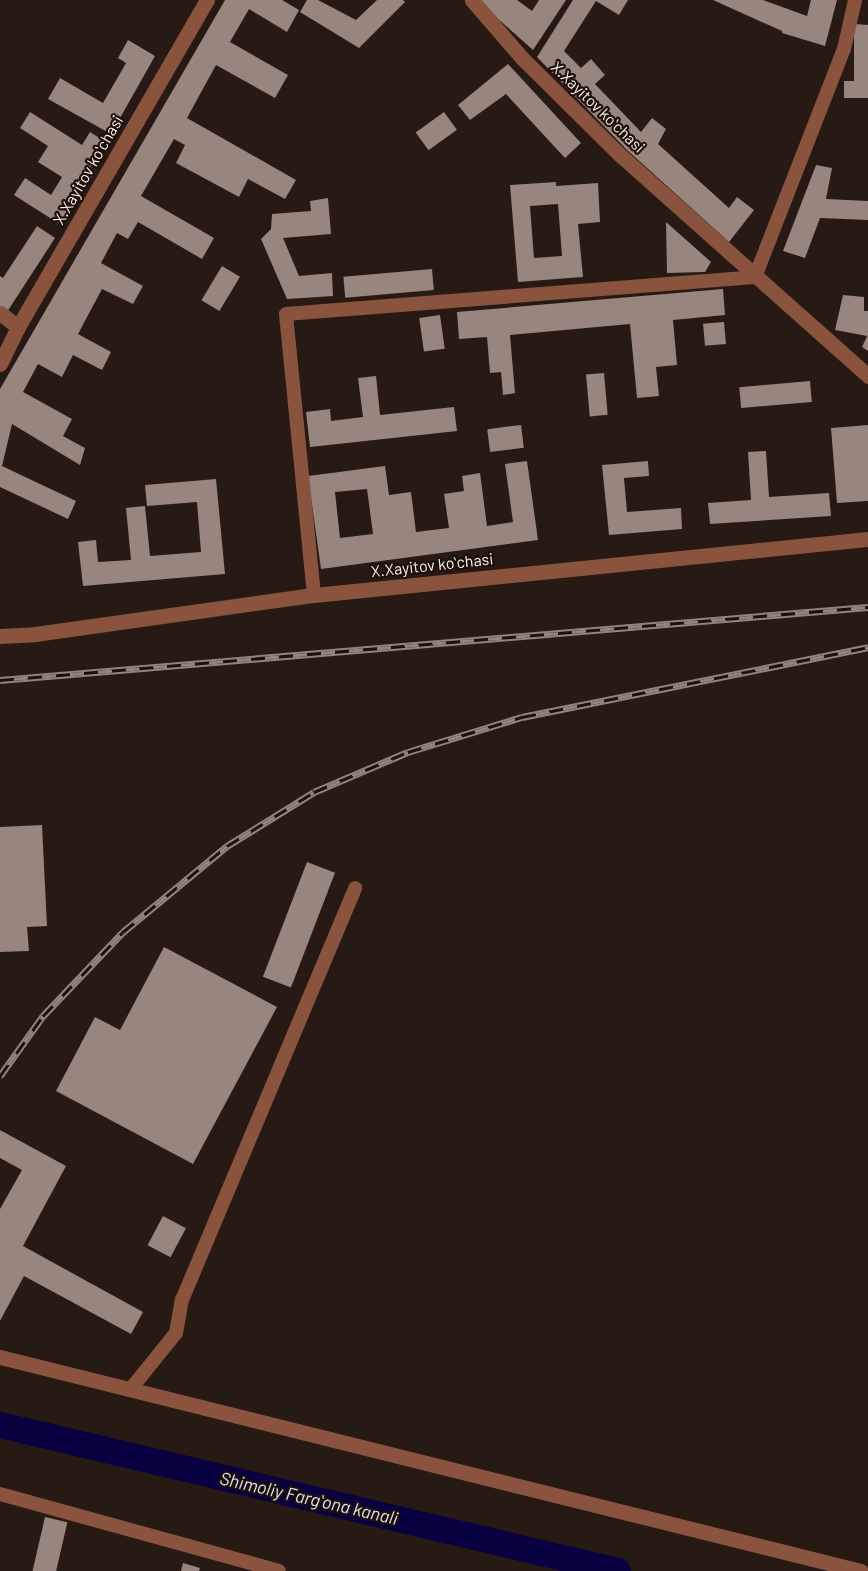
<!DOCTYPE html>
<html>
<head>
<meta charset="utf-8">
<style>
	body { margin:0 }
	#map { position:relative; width:868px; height:1571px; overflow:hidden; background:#271914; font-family:Barlow,sans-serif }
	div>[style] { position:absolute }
	.canal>* { height:26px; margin:-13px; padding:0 13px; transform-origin:13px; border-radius:13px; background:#080040 }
	.building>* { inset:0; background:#97857e; transform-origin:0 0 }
	.service>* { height:14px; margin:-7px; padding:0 7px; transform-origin:7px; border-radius:7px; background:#89533d }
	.minor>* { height:15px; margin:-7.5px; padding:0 7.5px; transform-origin:7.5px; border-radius:7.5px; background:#89533d }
	.rail>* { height:7px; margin-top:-3.5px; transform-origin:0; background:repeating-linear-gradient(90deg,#1d100b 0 14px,#908480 0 28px); box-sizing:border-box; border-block:2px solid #908480 }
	span { translate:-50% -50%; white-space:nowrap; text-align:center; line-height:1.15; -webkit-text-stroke:4.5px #1d100b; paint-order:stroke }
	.street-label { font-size:16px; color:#fbf1ed }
	.water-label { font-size:18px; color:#dde3f8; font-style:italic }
</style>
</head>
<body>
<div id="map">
	<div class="canal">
		<div style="left:0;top:1425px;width:635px;rotate:13.29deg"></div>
	</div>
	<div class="building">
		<div style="clip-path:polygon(225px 0,282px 0,299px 10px,287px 32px,249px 9px,230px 42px,288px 75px,275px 98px,216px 65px,187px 118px,296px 180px,285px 199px,248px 179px,239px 197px,176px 163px,185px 145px,174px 139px,141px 196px,214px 238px,202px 259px,138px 222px,128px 239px,117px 233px,101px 263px,143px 286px,133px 304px,102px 289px,78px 334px,111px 352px,102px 370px,73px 355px,62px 377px,38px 364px,23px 392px,72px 419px,63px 436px,85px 448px,80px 465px,12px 424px,2px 466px,76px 501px,68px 519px,0 487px,0 389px)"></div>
		<div style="clip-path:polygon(307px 0,318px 0,356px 20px,377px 0,403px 0,405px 2px,359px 48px,300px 12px)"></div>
		<div style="clip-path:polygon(477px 0,517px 0,532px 11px,539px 0,566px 0,533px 50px)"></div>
		<div style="clip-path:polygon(573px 0,628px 0,619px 15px,596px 1px,564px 51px,581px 68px,591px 59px,605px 75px,595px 84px,641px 132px,652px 118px,666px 129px,658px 144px,729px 208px,737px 197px,754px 210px,729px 242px,627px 150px,537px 57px)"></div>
		<div style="clip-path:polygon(713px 0,763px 0,807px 16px,811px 0,837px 0,825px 46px,782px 33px,782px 31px)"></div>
		<div style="clip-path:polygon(854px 24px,868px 25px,868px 98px,844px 98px,844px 81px,854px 81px)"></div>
		<div style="clip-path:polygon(128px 40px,155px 56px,111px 134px,48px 99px,60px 78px,103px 103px,126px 63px,118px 58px)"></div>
		<div style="clip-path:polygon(508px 64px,581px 143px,565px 158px,506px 94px,470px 120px,458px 105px)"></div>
		<div style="clip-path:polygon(30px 112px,82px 145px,90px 132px,106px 142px,88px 172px,93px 175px,61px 225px,14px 195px,25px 178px,51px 195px,62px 177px,38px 162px,48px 146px,20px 128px)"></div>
		<div style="left:444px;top:112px;width:22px;height:35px;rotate:54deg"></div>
		<div style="clip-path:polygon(816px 165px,832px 168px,826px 199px,868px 201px,868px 220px,820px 218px,805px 258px,783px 251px)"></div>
		<div style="clip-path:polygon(evenodd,556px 182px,556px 186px,598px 183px,600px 222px,578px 224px,583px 277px,518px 282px,510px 185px,556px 182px,558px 204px,562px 256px,534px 258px,530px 206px,558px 204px)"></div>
		<div style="clip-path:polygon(328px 198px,331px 234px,283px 238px,299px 276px,332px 273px,333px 296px,287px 299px,261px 239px,271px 229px,272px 214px,311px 211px,310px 201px)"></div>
		<div style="clip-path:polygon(666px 222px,711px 262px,705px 272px,667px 273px)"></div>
		<div style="clip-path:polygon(37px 226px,55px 238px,7px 312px,0 308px,0 276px,3px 278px)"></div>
		<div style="left:222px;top:266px;width:21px;height:40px;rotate:31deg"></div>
		<div style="left:432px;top:269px;width:21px;height:89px;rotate:85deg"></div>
		<div style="clip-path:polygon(723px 289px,725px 315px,673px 320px,677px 365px,656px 367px,659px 396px,637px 398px,630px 324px,510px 335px,515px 393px,503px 395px,501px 372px,490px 373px,487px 337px,459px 339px,457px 312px)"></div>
		<div style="clip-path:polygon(843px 295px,864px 297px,864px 311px,868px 311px,868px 351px,862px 347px,867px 336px,835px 330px)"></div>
		<div style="left:440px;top:315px;width:34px;height:21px;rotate:82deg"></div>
		<div style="left:724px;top:322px;width:22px;height:21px;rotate:85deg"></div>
		<div style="left:604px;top:373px;width:42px;height:18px;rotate:85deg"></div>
		<div style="clip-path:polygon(376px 376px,380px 415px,454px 407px,457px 431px,310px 447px,306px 412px,330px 409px,331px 421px,363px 417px,358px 378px)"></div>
		<div style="left:810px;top:381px;width:21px;height:71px;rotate:85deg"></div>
		<div style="left:521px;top:425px;width:23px;height:34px;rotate:83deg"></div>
		<div style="clip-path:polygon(868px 425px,868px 501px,837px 503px,831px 428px)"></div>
		<div style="clip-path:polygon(766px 451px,769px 497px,829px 493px,831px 516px,710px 524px,708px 503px,751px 500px,748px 452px)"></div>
		<div style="clip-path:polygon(evenodd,527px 461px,538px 540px,321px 569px,308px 476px,385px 466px,389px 495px,411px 492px,416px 532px,449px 528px,444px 494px,464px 491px,462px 476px,480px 473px,487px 526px,513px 522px,505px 464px,527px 461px,367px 489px,373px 534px,340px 538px,335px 492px,367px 489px)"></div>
		<div style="clip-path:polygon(648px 461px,649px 476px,624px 478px,627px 512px,681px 508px,682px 529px,609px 535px,602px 465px)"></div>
		<div style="clip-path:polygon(216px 479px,225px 574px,83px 586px,78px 542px,96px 540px,98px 562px,131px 560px,126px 508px,145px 506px,150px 556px,201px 552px,197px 502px,147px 506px,145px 485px)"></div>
		<div style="clip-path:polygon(42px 825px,47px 926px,27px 927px,29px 951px,0 952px,0 827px)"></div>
		<div style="left:307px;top:862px;width:30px;height:123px;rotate:21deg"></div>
		<div style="clip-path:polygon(164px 947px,277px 1007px,193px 1164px,56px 1091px,95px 1017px,120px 1030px)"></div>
		<div style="clip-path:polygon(0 1130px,66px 1166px,23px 1246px,143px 1312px,131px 1334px,24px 1276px,0 1321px,0 1209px,22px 1170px,0 1158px)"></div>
		<div style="left:163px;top:1216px;width:26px;height:33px;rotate:28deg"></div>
		<div style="left:45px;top:1517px;width:23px;height:56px;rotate:13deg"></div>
		<div style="clip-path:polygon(183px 1563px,200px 1568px,199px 1571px,181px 1571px)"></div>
	</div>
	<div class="service">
		<div style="left:314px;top:595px;width:282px;rotate:-95.7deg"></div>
		<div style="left:286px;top:314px;width:470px;rotate:-4.5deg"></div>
		<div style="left:755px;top:277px;width:245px;rotate:-68.7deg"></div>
		<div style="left:844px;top:49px;width:50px;rotate:-77.3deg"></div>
		<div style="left:130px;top:1390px;width:73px;rotate:-51.1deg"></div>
		<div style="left:176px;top:1333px;width:34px;rotate:-80deg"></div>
		<div style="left:182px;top:1300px;width:447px;rotate:-67.2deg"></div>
		<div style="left:0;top:1494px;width:289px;rotate:15.4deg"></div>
	</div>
	<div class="minor">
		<div style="left:472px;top:0;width:78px;rotate:49.2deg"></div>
		<div style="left:523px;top:59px;width:135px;rotate:44.7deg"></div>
		<div style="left:619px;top:154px;width:334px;rotate:41.7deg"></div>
		<div style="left:0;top:313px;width:23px;rotate:38deg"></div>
		<div style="left:18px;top:327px;width:378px;rotate:-60deg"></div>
		<div style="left:0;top:364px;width:41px;rotate:-64.1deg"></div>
		<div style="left:0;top:636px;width:35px;rotate:-3deg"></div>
		<div style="left:35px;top:634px;width:282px;rotate:-8deg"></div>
		<div style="left:314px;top:595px;width:557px;rotate:-5.77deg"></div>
		<div style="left:0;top:1357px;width:887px;rotate:13.96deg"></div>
	</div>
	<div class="rail">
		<div style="left:0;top:680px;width:871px;rotate:-4.81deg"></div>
		<div style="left:0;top:1076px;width:74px;rotate:-54.4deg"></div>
		<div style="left:43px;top:1016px;width:116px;rotate:-46.4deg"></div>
		<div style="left:123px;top:932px;width:135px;rotate:-39.6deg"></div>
		<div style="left:227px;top:846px;width:102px;rotate:-31.8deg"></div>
		<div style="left:314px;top:792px;width:102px;rotate:-23.1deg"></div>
		<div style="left:408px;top:752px;width:119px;rotate:-17.1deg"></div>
		<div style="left:522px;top:717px;width:353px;rotate:-11.4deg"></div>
	</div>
	<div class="street-label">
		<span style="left:598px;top:107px;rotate:44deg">X.Xayitov koʻchasi</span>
		<span style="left:88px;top:170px;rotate:-60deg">X.Xayitov koʻchasi</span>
		<span style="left:432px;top:565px;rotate:-6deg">X.Xayitov koʻchasi</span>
	</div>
	<div class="water-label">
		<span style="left:309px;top:1498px;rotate:13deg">Shimoliy Fargʻona kanali</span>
	</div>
</div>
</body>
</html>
